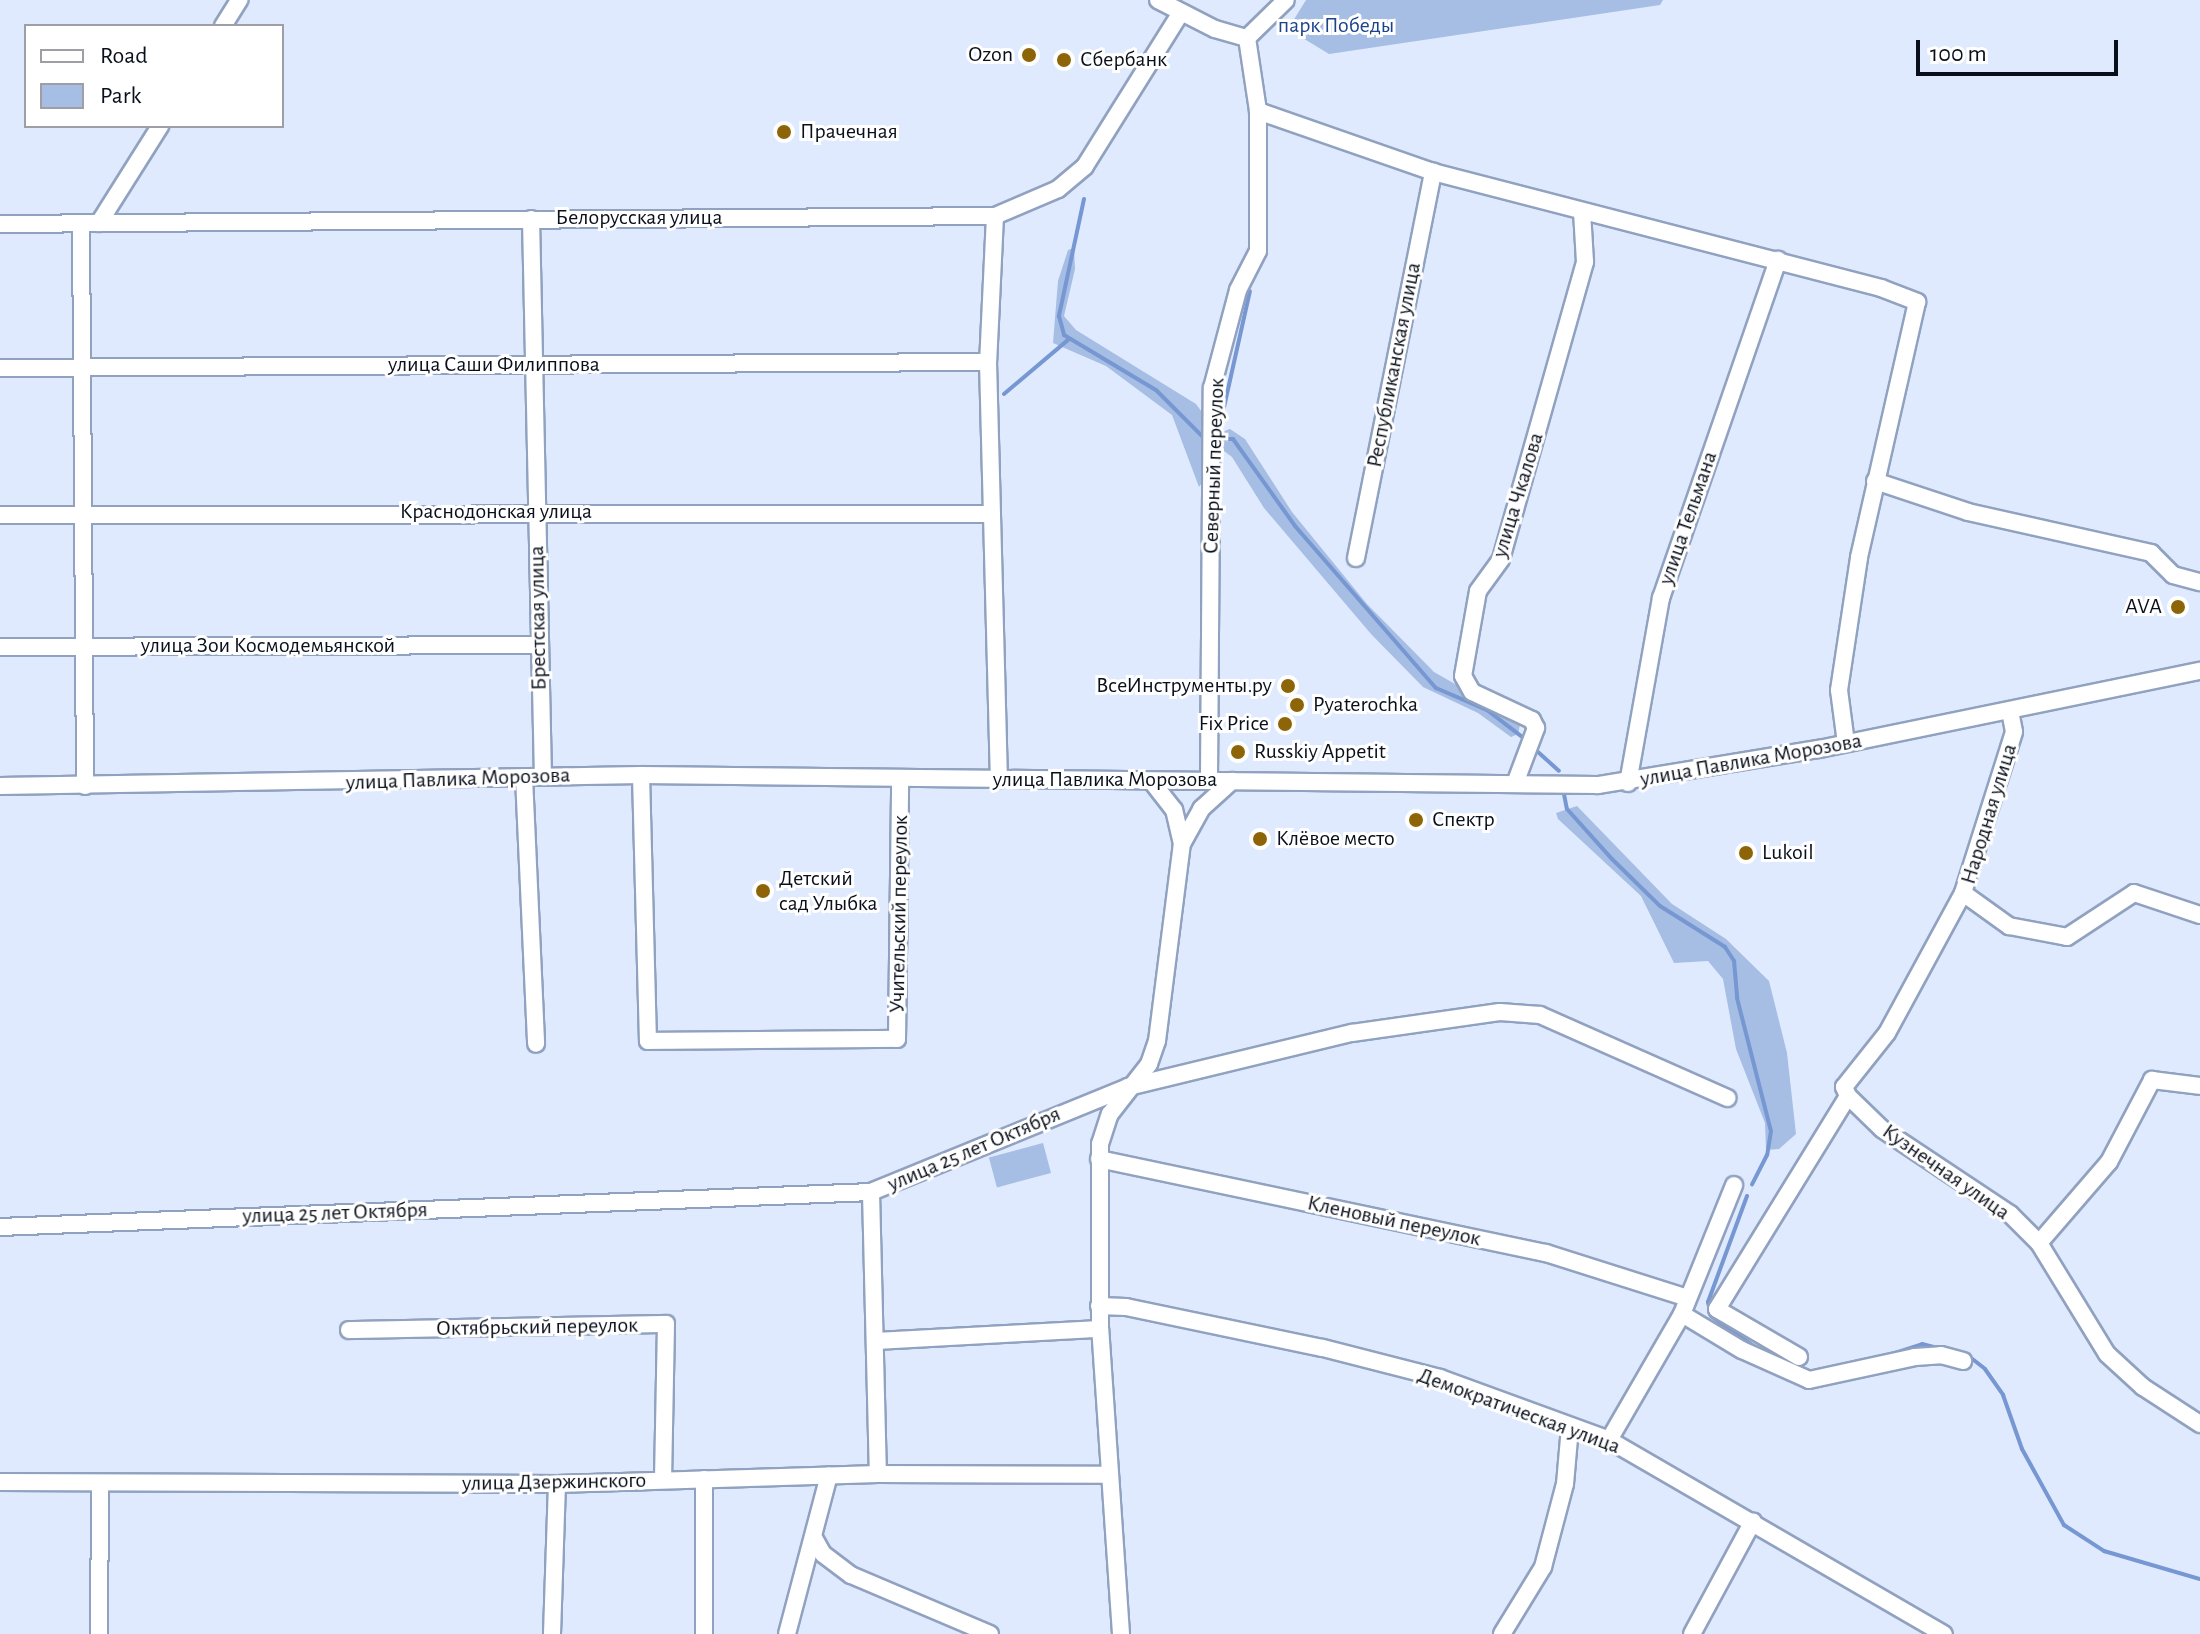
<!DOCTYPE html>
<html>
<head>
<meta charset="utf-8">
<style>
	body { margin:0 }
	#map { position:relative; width:2200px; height:1634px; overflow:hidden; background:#dfeafe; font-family:"Alegreya Sans",sans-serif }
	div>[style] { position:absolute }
	.green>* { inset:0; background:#a6bde4; transform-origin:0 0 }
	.stream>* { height:4px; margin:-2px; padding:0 2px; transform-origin:2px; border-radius:2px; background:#7697d2 }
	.roads { filter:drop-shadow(2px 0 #90a2c0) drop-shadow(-2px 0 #90a2c0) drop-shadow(0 2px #90a2c0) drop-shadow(0 -2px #90a2c0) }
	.minor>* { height:16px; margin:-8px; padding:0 8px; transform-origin:8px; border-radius:8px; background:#fff }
	.dots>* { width:22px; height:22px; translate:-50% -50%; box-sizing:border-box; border:4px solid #fff; border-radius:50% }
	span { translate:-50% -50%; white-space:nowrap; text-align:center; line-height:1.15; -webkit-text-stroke:6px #fff; paint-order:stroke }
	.park-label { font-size:22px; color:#1d448a }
	.poi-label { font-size:22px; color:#0a101b }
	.right { translate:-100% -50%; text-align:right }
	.left { translate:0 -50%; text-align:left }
	.street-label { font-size:22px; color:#0a101b }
	.legend { position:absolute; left:24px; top:24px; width:260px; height:104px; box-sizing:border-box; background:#fff; border:2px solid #9d9fa4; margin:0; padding:10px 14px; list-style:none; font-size:24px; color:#0a101b }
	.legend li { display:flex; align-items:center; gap:16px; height:40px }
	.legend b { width:40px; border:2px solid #9d9fa4 }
	.scale { position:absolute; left:1916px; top:40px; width:202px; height:36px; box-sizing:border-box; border:4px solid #0a101b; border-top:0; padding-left:10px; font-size:24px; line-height:28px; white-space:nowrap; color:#0a101b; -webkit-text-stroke:6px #fff; paint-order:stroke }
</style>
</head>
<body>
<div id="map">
	<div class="green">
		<div style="clip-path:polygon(1306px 0,1663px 0,1660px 5px,1329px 54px,1288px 29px)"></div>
		<div style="clip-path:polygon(1074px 248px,1075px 269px,1064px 316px,1076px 330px,1196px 404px,1204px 415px,1204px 480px,1199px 487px,1172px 415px,1106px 366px,1053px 343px,1058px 281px,1068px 250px)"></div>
		<div style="clip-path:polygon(1230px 429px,1245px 439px,1292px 512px,1367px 604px,1434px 672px,1513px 717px,1520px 725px,1518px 734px,1511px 737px,1478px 713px,1423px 687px,1371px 634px,1264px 508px,1232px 457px,1216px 445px,1219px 433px)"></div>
		<div style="clip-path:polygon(1577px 806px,1672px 904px,1726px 939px,1769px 981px,1787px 1053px,1796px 1134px,1779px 1149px,1766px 1150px,1765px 1123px,1736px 1049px,1723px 979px,1708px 961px,1674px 963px,1641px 896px,1558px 819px,1556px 813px)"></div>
		<div style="left:1043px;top:1143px;width:31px;height:56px;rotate:75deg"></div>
	</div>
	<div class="stream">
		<div style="left:1084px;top:199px;width:120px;rotate:102.1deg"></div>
		<div style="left:1059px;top:316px;width:20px;rotate:75deg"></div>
		<div style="left:1064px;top:335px;width:107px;rotate:30.9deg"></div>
		<div style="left:1156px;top:390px;width:69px;rotate:45deg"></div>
		<div style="left:1004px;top:394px;width:85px;rotate:-40.2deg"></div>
		<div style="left:1220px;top:425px;width:137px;rotate:-77.4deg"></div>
		<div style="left:1217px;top:439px;width:16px"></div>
		<div style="left:1233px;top:439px;width:107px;rotate:54.5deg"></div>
		<div style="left:1295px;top:526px;width:215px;rotate:49deg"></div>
		<div style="left:1436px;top:688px;width:56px;rotate:23.3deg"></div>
		<div style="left:1487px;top:710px;width:43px;rotate:37.4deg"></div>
		<div style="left:1538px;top:752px;width:28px;rotate:42deg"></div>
		<div style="left:1563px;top:789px;width:20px;rotate:79deg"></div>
		<div style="left:1567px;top:809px;width:67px;rotate:48deg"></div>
		<div style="left:1612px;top:859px;width:67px;rotate:44.4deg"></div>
		<div style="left:1660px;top:906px;width:77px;rotate:32.2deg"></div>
		<div style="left:1725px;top:947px;width:17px;rotate:57deg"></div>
		<div style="left:1734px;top:961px;width:37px;rotate:85deg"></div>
		<div style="left:1737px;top:998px;width:137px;rotate:75.7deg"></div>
		<div style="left:1771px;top:1131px;width:24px;rotate:99deg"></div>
		<div style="left:1767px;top:1155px;width:33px;rotate:117deg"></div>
		<div style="left:1747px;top:1196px;width:113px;rotate:110.2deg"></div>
		<div style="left:1708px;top:1302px;width:14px;rotate:78deg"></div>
		<div style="left:1711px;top:1316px;width:54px;rotate:35.2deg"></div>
		<div style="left:1966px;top:1354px;width:24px;rotate:38deg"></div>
		<div style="left:1985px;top:1369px;width:32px;rotate:55deg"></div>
		<div style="left:2003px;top:1395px;width:57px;rotate:70.6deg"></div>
		<div style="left:2022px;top:1449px;width:87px;rotate:61.1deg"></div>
		<div style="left:2064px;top:1525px;width:48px;rotate:33deg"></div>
		<div style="left:2104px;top:1551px;width:100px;rotate:16.3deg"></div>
		<div style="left:1889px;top:1355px;width:35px;rotate:-18deg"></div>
		<div style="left:1922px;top:1344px;width:16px;rotate:14deg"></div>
	</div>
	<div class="roads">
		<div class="minor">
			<div style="left:1158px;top:0;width:64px;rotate:27deg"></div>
			<div style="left:1215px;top:29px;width:33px;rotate:16deg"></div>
			<div style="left:1247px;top:38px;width:54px;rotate:-44.3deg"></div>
			<div style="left:223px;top:26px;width:31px;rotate:-58deg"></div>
			<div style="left:1247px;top:38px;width:74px;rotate:81.4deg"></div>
			<div style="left:1258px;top:111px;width:185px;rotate:19.2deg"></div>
			<div style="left:1433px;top:172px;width:463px;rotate:14.5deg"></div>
			<div style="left:1881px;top:288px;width:39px;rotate:21deg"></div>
			<div style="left:1917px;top:302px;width:262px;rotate:102.8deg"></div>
			<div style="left:1859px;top:558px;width:134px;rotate:98.6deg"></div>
			<div style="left:1839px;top:690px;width:53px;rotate:82.5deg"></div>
			<div style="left:995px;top:216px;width:146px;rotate:92.7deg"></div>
			<div style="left:988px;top:362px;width:418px;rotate:88.5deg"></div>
			<div style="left:531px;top:219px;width:558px;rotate:88.77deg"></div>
			<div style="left:99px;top:223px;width:115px;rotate:-57.8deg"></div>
			<div style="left:0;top:224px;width:995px;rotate:-0.46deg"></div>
			<div style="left:995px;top:216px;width:69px;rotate:-23.2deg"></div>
			<div style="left:1058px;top:189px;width:35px;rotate:-40deg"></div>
			<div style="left:1085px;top:166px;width:179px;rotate:-58deg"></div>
			<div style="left:81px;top:224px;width:562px;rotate:89.59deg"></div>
			<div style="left:0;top:368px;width:988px;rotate:-0.35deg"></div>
			<div style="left:1875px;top:481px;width:98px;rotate:18.4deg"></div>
			<div style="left:1968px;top:512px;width:188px;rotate:12.6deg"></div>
			<div style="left:2151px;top:553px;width:31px;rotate:45deg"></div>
			<div style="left:2173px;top:575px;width:28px;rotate:15deg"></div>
			<div style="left:0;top:515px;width:991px;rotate:-0.06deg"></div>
			<div style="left:1356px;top:558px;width:394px;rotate:-78.7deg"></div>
			<div style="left:0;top:647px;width:537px;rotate:-0.21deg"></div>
			<div style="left:2010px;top:711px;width:21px;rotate:79deg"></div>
			<div style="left:2014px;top:732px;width:169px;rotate:107.6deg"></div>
			<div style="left:1963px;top:893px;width:57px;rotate:35.7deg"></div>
			<div style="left:2009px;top:926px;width:59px;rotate:10.7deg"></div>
			<div style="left:2067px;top:937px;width:80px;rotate:-33.3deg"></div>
			<div style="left:2134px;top:893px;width:70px;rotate:18.4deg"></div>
			<div style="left:641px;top:775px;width:266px;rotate:88.5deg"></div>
			<div style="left:648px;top:1041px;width:249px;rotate:-0.5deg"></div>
			<div style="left:897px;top:1039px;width:259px;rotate:-89.3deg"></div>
			<div style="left:524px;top:777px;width:267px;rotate:87.4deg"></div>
			<div style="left:1209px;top:780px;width:392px;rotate:-89.6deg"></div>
			<div style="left:1212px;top:388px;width:101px;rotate:-75.1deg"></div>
			<div style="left:1238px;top:290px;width:44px;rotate:-62.9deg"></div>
			<div style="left:1258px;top:251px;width:140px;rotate:-90deg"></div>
			<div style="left:1516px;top:781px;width:57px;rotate:-69.3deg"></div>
			<div style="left:1536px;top:728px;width:9px;rotate:-117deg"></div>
			<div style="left:1532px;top:720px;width:66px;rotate:-155deg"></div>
			<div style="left:1472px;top:692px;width:18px;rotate:-119deg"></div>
			<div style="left:1463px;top:676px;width:86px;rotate:-80deg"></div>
			<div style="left:1478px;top:591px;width:39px;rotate:-54deg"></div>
			<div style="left:1501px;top:559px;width:309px;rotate:-74.2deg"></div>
			<div style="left:1585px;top:262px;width:51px;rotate:-93.4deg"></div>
			<div style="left:1628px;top:783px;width:188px;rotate:-79.9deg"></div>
			<div style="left:1661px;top:598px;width:358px;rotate:-70.9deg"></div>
			<div style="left:0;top:786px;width:641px;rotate:-0.98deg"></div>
			<div style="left:641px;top:775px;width:957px;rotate:0.6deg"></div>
			<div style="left:1598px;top:785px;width:224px;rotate:-9.3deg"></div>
			<div style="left:1819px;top:749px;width:389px;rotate:-11.6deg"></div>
			<div style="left:1183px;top:842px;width:38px;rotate:-61deg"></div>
			<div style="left:1201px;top:809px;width:42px;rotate:-42.1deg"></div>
			<div style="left:1848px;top:1096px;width:47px;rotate:44.1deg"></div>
			<div style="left:1882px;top:1129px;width:154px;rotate:33.6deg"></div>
			<div style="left:2010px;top:1214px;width:41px;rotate:45deg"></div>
			<div style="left:2039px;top:1243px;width:130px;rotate:58.5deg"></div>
			<div style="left:2107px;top:1354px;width:49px;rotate:42.5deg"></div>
			<div style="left:2143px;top:1387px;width:68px;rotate:33deg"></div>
			<div style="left:1099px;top:1159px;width:457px;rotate:11.9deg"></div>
			<div style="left:1546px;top:1253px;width:146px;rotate:17.6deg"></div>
			<div style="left:871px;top:1192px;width:282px;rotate:88.6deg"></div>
			<div style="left:0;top:1227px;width:872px;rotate:-2.3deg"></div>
			<div style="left:871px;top:1192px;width:278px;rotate:-22.2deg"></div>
			<div style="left:1128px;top:1087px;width:230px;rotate:-13.6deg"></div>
			<div style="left:1352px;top:1033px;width:149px;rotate:-8.1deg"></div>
			<div style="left:1500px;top:1012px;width:40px;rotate:4.3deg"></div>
			<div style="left:1540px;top:1015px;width:205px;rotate:23.9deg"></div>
			<div style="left:2039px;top:1243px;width:107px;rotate:-49.2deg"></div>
			<div style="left:2109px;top:1162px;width:93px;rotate:-62.3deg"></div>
			<div style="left:2152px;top:1080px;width:48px;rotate:7.1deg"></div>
			<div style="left:1099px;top:1306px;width:27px;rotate:2deg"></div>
			<div style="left:1126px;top:1307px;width:201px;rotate:11.8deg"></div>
			<div style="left:1323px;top:1348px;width:121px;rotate:14.4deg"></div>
			<div style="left:1440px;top:1378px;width:180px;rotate:20.1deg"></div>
			<div style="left:1609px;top:1440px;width:387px;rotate:30.1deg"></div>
			<div style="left:1682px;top:1314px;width:70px;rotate:31deg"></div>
			<div style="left:1742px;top:1350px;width:73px;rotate:24.1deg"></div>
			<div style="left:1809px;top:1380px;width:108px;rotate:-12.2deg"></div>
			<div style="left:1915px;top:1357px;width:26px;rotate:-4deg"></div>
			<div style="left:1941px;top:1355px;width:23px;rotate:15deg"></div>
			<div style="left:349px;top:1330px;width:317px;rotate:-1.1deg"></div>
			<div style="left:666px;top:1324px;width:155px;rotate:91.1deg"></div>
			<div style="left:876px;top:1341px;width:224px;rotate:-3.1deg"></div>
			<div style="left:1799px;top:1357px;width:95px;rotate:-149.7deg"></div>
			<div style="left:1717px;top:1309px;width:250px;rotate:-58.4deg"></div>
			<div style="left:1848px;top:1096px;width:10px;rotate:-114deg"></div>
			<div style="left:1844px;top:1087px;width:69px;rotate:-51.5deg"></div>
			<div style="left:1887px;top:1033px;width:159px;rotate:-61.5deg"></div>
			<div style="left:1609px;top:1440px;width:146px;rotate:-59.9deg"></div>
			<div style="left:1682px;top:1314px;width:139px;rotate:-68deg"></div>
			<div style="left:0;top:1482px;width:557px;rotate:0.21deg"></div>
			<div style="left:557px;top:1484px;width:321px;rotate:-1.8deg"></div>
			<div style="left:878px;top:1474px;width:230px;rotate:0.2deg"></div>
			<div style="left:814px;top:1538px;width:18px;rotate:61deg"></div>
			<div style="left:823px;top:1554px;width:35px;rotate:37deg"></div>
			<div style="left:851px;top:1575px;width:151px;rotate:23deg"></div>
			<div style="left:99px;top:1634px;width:151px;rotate:-89.6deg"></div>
			<div style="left:552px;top:1634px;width:150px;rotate:-88.1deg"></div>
			<div style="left:704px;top:1634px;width:155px;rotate:-90deg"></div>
			<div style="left:787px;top:1634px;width:164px;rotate:-75.2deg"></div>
			<div style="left:1121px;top:1634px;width:306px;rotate:-93.9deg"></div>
			<div style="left:1100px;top:1329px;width:185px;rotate:-90deg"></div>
			<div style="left:1100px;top:1144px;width:32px;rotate:-72deg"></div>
			<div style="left:1110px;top:1114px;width:63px;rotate:-52deg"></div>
			<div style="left:1149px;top:1064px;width:24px;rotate:-71deg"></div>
			<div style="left:1157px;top:1041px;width:199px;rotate:-82.8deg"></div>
			<div style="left:1182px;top:844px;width:35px;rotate:-103deg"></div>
			<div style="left:1174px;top:810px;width:37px;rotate:-128deg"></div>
			<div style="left:1502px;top:1634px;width:79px;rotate:-58.5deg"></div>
			<div style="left:1543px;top:1567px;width:86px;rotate:-75.2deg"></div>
			<div style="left:1565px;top:1484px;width:57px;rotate:-85deg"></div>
			<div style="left:1692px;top:1634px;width:128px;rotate:-61.6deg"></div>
		</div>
	</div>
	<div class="dots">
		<div style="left:1029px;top:55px;background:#8d6508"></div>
		<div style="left:1064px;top:60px;background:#8d6508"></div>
		<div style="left:784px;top:132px;background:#8d6508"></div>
		<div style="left:2178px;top:607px;background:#8d6508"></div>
		<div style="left:1288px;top:686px;background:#8d6508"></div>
		<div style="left:1297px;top:705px;background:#8d6508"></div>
		<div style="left:1285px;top:724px;background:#8d6508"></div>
		<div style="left:1238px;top:752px;background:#8d6508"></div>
		<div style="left:1416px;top:820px;background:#8d6508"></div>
		<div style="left:1260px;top:839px;background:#8d6508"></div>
		<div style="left:1746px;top:853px;background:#8d6508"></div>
		<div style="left:763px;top:891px;background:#8d6508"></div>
	</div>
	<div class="park-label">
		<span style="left:1336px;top:26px">парк Победы</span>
	</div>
	<div class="poi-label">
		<span class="right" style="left:1013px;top:55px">Ozon</span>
		<span class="left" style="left:1080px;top:60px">Сбербанк</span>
		<span class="left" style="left:800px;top:132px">Прачечная</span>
		<span class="right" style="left:2162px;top:607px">AVA</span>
		<span class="right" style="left:1272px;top:686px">ВсеИнструменты.ру</span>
		<span class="left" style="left:1313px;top:705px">Pyaterochka</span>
		<span class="right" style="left:1269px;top:724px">Fix Price</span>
		<span class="left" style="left:1254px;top:752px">Russkiy Appetit</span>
		<span class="left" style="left:1432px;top:820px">Спектр</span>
		<span class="left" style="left:1276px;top:839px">Клёвое место</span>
		<span class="left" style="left:1762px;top:853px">Lukoil</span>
		<span class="left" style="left:779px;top:891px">Детский<br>сад Улыбка</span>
	</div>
	<div class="street-label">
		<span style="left:639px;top:218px">Белорусская улица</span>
		<span style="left:494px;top:365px">улица Саши Филиппова</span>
		<span style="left:1394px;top:365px;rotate:-79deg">Республиканская улица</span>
		<span style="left:1214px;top:466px;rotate:-88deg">Северный переулок</span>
		<span style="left:1518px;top:495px;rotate:-73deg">улица Чкалова</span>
		<span style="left:496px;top:512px">Краснодонская улица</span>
		<span style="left:1688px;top:518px;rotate:-71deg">улица Тельмана</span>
		<span style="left:538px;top:618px;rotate:-91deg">Брестская улица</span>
		<span style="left:268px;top:646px">улица Зои Космодемьянской</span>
		<span style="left:1751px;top:760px;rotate:-10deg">улица Павлика Морозова</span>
		<span style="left:458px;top:779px;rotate:-2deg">улица Павлика Морозова</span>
		<span style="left:1105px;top:780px">улица Павлика Морозова</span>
		<span style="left:1989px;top:814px;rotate:-73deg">Народная улица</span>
		<span style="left:899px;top:914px;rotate:-89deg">Учительский переулок</span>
		<span style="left:974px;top:1149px;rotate:-23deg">улица 25 лет Октября</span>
		<span style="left:1946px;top:1172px;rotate:35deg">Кузнечная улица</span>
		<span style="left:335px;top:1213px;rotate:-2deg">улица 25 лет Октября</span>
		<span style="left:1394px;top:1221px;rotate:12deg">Кленовый переулок</span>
		<span style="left:537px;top:1327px;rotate:-1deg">Октябрьский переулок</span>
		<span style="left:1519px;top:1411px;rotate:20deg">Демократическая улица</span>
		<span style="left:554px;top:1482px;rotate:-1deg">улица Дзержинского</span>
	</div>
	<ul class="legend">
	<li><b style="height:10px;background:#fff"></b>Road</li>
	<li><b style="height:22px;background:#a6bde4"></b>Park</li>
	</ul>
	<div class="scale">100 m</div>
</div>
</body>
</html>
